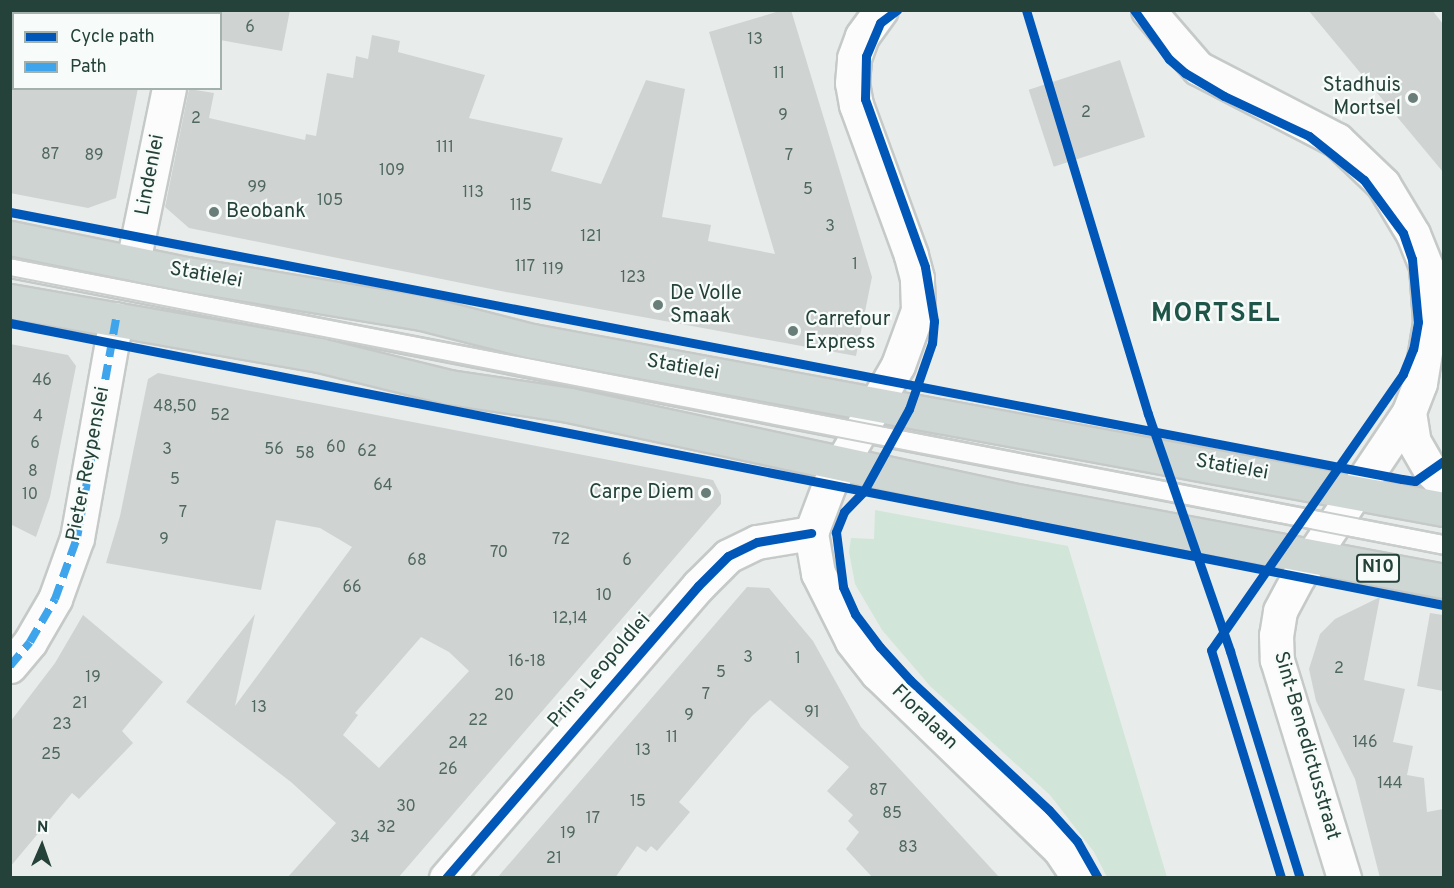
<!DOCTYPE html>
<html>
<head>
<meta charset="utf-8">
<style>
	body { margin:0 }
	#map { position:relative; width:1454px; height:888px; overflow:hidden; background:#e8edeb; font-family:Overpass,sans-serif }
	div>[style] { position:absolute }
	.green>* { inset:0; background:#d1e6d8 }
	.building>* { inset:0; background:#cfd4d2; transform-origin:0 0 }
	.roads { filter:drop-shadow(2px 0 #c5cac8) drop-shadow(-2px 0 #c5cac8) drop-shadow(0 2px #c5cac8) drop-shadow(0 -2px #c5cac8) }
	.service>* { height:18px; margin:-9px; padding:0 9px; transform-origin:9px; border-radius:9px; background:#fcfcfc }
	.minor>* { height:33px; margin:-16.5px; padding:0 16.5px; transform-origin:16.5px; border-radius:16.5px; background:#fcfcfc }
	.primary>* { height:33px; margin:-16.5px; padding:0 16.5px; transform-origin:16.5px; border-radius:16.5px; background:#cfd7d5 }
	.tram>* { height:1.5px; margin:-0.75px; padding:0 0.75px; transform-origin:0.75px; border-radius:0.75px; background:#c9cdcc }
	.quiet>* { height:8px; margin-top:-4px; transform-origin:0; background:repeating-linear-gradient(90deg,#3ea4ec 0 15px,transparent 0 23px) }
	.cycleway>* { height:9px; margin:-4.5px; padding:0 4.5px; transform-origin:4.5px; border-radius:4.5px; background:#0057b8 }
	.dots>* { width:16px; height:16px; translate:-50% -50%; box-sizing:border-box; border:3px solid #f7fbf9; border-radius:50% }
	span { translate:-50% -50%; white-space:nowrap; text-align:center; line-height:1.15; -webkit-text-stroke:4.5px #f7fbf9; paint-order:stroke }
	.number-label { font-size:16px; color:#506761 }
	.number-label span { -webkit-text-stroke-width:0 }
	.shield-label span { padding:2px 4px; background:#f7fbf9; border:2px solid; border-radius:4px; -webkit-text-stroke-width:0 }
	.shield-label { font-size:18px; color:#24423a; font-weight:700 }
	.poi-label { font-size:20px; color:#24423a }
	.right { translate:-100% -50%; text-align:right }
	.left { translate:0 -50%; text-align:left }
	.street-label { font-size:20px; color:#24423a }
	.district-label { font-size:26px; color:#1f5548; font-weight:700; letter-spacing:1.5px }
	.frame { position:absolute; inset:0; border:12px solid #24423a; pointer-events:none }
	.legend { position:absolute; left:12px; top:12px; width:210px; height:78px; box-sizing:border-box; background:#f7fbf9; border:2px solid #a3b1ad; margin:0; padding:8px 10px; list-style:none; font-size:18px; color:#24423a }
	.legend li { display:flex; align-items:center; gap:12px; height:30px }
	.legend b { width:30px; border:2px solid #a3b1ad }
	.north { position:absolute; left:12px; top:816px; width:60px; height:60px; -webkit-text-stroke:4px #f7fbf9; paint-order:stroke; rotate:2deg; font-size:16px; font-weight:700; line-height:24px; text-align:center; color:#24423a }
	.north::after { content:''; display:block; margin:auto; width:21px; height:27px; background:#24423a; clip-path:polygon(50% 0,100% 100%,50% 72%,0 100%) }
</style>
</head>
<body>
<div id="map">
	<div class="green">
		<div style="clip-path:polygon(875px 510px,1068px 546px,1167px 877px,1107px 877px,1094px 852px,1050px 795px,930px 686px,882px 630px,855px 584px,849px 552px,851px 538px,874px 539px)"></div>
	</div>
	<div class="building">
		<div style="clip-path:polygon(220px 10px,290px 10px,282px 51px,220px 40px)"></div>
		<div style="clip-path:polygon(783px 10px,791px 10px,872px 277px,856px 356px,506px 292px,189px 228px,165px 207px,189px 89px,214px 93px,209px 118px,305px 140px,306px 134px,316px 136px,327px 73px,353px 78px,356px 56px,368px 59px,372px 35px,400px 41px,398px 52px,485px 75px,469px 118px,563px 138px,551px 171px,601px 184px,646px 80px,685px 89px,662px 217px,711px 225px,708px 241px,775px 254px,709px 32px)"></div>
		<div style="clip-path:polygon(1308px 10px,1432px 10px,1443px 24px,1443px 172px)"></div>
		<div style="left:1120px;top:60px;width:81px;height:96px;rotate:72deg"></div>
		<div style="clip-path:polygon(10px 88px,138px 88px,116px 198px,88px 208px,10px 193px)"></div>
		<div style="clip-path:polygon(10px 344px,68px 355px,76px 366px,50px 497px,36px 537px,10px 524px)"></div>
		<div style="clip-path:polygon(evenodd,158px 373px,713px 480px,721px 495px,721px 504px,398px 878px,287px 878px,336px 823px,291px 782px,186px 702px,255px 614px,235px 706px,352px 547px,320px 528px,276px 520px,261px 590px,106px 563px,120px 516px,148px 379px,158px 373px,421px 637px,449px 652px,469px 671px,379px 768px,343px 735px,358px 715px,355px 713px,421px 637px)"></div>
		<div style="clip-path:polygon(747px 587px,769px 588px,813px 641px,861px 727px,1000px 878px,873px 878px,846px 849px,859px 832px,848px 821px,853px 815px,827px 791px,849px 767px,770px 700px,752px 716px,679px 802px,690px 812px,657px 851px,651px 846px,646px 852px,637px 846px,615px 878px,497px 878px)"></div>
		<div style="clip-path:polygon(1380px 597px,1364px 680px,1405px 689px,1393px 742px,1413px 746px,1407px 775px,1424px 778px,1427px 812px,1443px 809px,1443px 878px,1380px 878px,1355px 779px,1316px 701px,1309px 669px,1320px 634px,1335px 619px)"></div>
		<div style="clip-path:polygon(1430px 613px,1443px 615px,1443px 691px,1417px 686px)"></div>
		<div style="clip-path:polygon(83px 615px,163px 682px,122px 731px,133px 743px,79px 799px,72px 793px,10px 867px,10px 722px,55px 663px)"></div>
	</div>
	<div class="roads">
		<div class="service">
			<div style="left:10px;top:268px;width:1461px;rotate:10.93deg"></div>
		</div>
		<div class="minor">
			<div style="left:1148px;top:10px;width:77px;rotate:49.2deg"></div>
			<div style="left:1198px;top:68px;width:157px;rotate:27.4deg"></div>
			<div style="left:1337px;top:140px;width:64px;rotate:43.7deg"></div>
			<div style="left:1383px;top:184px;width:58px;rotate:59deg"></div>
			<div style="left:1413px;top:234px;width:35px;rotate:68deg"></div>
			<div style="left:1426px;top:267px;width:55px;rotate:85.8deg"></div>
			<div style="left:1430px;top:322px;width:62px;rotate:99.3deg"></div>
			<div style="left:1420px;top:383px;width:31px;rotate:111deg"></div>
			<div style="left:1409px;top:412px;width:199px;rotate:123.9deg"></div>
			<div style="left:1298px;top:577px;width:38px;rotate:118deg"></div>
			<div style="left:1280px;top:611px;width:24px;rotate:99deg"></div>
			<div style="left:1276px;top:635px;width:25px;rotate:88deg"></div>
			<div style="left:1277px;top:660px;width:228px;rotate:72.9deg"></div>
			<div style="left:184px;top:14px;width:4px;rotate:-90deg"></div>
			<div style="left:133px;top:262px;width:178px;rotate:-78.3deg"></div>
			<div style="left:1409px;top:412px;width:30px;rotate:81deg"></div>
			<div style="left:1414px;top:442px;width:32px;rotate:60deg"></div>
			<div style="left:1430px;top:470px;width:20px;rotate:45deg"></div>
			<div style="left:811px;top:533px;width:51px;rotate:-69.4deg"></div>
			<div style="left:829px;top:485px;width:138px;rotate:-60.1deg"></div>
			<div style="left:898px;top:365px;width:59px;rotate:-70deg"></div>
			<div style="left:918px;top:310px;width:32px;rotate:-92deg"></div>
			<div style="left:917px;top:278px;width:24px;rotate:-105deg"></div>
			<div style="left:911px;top:255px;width:160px;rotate:-110.1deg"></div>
			<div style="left:856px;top:105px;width:22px;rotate:-100deg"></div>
			<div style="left:852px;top:83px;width:25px;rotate:-85deg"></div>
			<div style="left:854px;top:58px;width:23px;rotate:-70deg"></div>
			<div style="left:862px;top:36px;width:32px;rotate:-54deg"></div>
			<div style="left:811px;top:533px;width:41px;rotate:80.1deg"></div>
			<div style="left:818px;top:573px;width:76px;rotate:63.4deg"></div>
			<div style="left:852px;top:641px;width:41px;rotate:52deg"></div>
			<div style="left:877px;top:673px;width:255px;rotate:44deg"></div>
			<div style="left:1060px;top:850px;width:34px;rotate:56deg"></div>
			<div style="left:10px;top:666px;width:31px;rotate:-50deg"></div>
			<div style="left:30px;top:642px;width:50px;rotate:-59.8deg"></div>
			<div style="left:55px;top:599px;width:65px;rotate:-70.2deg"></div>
			<div style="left:77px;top:538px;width:222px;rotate:-79.9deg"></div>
			<div style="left:446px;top:878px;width:386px;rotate:-49.2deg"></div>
			<div style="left:698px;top:586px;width:42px;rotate:-45deg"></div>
			<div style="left:728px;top:556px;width:32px;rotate:-26deg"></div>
			<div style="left:757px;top:542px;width:55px;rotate:-9.5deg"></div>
		</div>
		<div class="primary">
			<div style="left:10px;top:238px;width:180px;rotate:11.6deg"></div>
			<div style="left:186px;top:274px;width:239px;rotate:9.4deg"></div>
			<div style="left:422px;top:313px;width:114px;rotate:14.3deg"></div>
			<div style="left:532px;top:341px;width:927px;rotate:10.44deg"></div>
			<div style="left:10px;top:301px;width:314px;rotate:9.9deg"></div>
			<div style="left:319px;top:355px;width:134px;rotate:13.8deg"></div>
			<div style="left:449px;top:387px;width:121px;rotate:8.5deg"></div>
			<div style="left:569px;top:405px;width:463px;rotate:12.1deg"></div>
			<div style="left:1022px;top:502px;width:429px;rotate:10.6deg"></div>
		</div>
	</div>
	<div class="tram">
		<div style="left:10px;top:258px;width:1461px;rotate:10.93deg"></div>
		<div style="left:10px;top:276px;width:1461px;rotate:11.01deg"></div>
	</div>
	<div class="quiet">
		<div style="left:10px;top:666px;width:31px;rotate:-50deg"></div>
		<div style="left:30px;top:642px;width:50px;rotate:-59.8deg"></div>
		<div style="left:55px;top:599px;width:65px;rotate:-70.2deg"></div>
		<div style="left:77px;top:538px;width:222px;rotate:-79.9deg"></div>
	</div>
	<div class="cycleway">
		<div style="left:897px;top:10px;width:21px;rotate:143deg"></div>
		<div style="left:880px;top:23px;width:36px;rotate:113deg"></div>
		<div style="left:866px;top:56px;width:43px;rotate:91.3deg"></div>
		<div style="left:865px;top:99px;width:178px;rotate:70.3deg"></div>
		<div style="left:925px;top:267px;width:55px;rotate:80.5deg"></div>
		<div style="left:934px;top:321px;width:22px;rotate:95deg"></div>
		<div style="left:932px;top:343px;width:70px;rotate:109.2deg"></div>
		<div style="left:909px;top:409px;width:94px;rotate:118.8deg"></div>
		<div style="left:864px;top:491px;width:29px;rotate:134deg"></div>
		<div style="left:844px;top:512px;width:22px;rotate:112deg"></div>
		<div style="left:836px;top:532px;width:55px;rotate:82.7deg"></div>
		<div style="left:843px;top:587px;width:30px;rotate:66deg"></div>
		<div style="left:855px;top:614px;width:41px;rotate:52.9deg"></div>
		<div style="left:880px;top:647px;width:45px;rotate:47.7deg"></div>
		<div style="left:910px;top:680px;width:190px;rotate:43.1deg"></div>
		<div style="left:1049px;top:810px;width:42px;rotate:47.9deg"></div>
		<div style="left:1077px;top:841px;width:43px;rotate:60.4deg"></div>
		<div style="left:1026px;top:10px;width:422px;rotate:73.2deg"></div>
		<div style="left:1148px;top:414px;width:251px;rotate:70.9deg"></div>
		<div style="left:1230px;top:651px;width:238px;rotate:72.9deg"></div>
		<div style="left:1134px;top:10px;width:60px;rotate:54.5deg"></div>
		<div style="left:1169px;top:59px;width:21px;rotate:41deg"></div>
		<div style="left:1185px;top:73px;width:45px;rotate:30.5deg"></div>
		<div style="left:1224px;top:96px;width:94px;rotate:25.2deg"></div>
		<div style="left:1309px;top:136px;width:70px;rotate:38.7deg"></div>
		<div style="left:1364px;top:180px;width:66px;rotate:53.7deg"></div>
		<div style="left:1403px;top:233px;width:28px;rotate:71deg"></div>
		<div style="left:1412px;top:259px;width:63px;rotate:84.6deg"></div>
		<div style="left:1418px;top:322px;width:27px;rotate:100deg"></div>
		<div style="left:1413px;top:349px;width:27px;rotate:112deg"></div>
		<div style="left:1403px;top:374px;width:336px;rotate:124.8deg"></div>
		<div style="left:1211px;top:650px;width:239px;rotate:72.9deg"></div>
		<div style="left:10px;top:212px;width:1417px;rotate:10.86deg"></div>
		<div style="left:1402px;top:479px;width:13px;rotate:9deg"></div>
		<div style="left:1415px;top:481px;width:35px;rotate:-35deg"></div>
		<div style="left:10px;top:323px;width:1461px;rotate:11.13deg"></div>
		<div style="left:446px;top:878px;width:386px;rotate:-49.2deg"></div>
		<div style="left:698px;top:586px;width:42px;rotate:-45deg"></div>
		<div style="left:728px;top:556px;width:32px;rotate:-26deg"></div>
		<div style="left:757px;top:542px;width:55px;rotate:-9.5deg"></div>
	</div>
	<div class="dots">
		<div style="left:1413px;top:98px;background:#697e78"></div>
		<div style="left:214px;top:212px;background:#697e78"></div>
		<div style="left:658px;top:305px;background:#697e78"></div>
		<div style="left:793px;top:331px;background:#697e78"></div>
		<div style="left:706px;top:493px;background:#697e78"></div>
	</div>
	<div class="number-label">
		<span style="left:250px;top:28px">6</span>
		<span style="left:755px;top:40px">13</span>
		<span style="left:779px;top:74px">11</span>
		<span style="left:1086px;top:113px">2</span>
		<span style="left:783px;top:116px">9</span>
		<span style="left:196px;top:119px">2</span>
		<span style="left:445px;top:148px">111</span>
		<span style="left:50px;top:155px">87</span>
		<span style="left:94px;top:156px">89</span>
		<span style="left:789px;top:156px">7</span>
		<span style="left:392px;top:171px">109</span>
		<span style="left:257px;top:188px">99</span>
		<span style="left:808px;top:190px">5</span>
		<span style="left:473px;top:193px">113</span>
		<span style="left:330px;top:201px">105</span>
		<span style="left:521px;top:206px">115</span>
		<span style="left:830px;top:227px">3</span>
		<span style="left:591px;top:237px">121</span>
		<span style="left:855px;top:265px">1</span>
		<span style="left:525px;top:267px">117</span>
		<span style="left:553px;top:270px">119</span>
		<span style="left:633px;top:278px">123</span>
		<span style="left:42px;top:381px">46</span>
		<span style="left:175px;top:407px">48,50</span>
		<span style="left:220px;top:416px">52</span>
		<span style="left:38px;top:417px">4</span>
		<span style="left:35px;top:444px">6</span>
		<span style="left:336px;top:448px">60</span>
		<span style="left:167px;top:450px">3</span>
		<span style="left:274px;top:450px">56</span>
		<span style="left:367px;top:452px">62</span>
		<span style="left:305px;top:454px">58</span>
		<span style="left:33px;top:472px">8</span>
		<span style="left:175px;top:480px">5</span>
		<span style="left:383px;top:486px">64</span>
		<span style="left:30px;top:495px">10</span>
		<span style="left:183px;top:513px">7</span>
		<span style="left:164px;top:540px">9</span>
		<span style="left:561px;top:540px">72</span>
		<span style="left:499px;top:553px">70</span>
		<span style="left:417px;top:561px">68</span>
		<span style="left:627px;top:561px">6</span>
		<span style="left:352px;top:588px">66</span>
		<span style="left:604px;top:596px">10</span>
		<span style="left:570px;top:619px">12,14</span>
		<span style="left:748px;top:658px">3</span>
		<span style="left:798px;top:659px">1</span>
		<span style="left:527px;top:662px">16-18</span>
		<span style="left:1339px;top:669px">2</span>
		<span style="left:721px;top:673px">5</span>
		<span style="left:93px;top:678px">19</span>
		<span style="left:706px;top:695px">7</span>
		<span style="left:504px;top:696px">20</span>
		<span style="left:80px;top:704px">21</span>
		<span style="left:259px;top:708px">13</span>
		<span style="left:812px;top:713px">91</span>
		<span style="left:689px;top:716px">9</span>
		<span style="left:478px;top:721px">22</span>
		<span style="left:62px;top:725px">23</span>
		<span style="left:672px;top:738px">11</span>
		<span style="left:1365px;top:743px">146</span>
		<span style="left:458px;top:744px">24</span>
		<span style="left:643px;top:751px">13</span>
		<span style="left:51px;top:755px">25</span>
		<span style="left:448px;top:770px">26</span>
		<span style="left:1390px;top:784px">144</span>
		<span style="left:878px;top:791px">87</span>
		<span style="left:638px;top:802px">15</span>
		<span style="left:406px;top:807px">30</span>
		<span style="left:892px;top:814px">85</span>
		<span style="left:593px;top:819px">17</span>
		<span style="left:386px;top:828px">32</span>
		<span style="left:568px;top:834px">19</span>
		<span style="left:360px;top:838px">34</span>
		<span style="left:908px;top:848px">83</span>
		<span style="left:554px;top:859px">21</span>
	</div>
	<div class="shield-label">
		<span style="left:1378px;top:568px">N10</span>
	</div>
	<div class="poi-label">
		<span class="right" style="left:1401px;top:98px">Stadhuis<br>Mortsel</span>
		<span class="left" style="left:226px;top:212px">Beobank</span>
		<span class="left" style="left:670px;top:306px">De Volle<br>Smaak</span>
		<span class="left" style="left:805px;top:332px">Carrefour<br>Express</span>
		<span class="right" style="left:694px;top:493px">Carpe Diem</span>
	</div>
	<div class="street-label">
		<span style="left:151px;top:175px;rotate:-79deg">Lindenlei</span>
		<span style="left:206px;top:276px;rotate:10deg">Statielei</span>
		<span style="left:683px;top:368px;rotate:10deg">Statielei</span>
		<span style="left:89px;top:464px;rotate:-79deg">Pieter Reypenslei</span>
		<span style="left:1232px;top:468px;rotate:10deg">Statielei</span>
		<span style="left:600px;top:671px;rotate:-49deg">Prins Leopoldlei</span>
		<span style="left:924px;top:718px;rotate:44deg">Floralaan</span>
		<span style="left:1306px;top:746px;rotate:74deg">Sint-Benedictusstraat</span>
	</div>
	<div class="district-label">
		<span style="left:1216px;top:315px">MORTSEL</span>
	</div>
	<div class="frame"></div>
	<ul class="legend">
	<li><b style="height:8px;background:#0057b8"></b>Cycle path</li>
	<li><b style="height:8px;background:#3ea4ec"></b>Path</li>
	</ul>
	<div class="north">N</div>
</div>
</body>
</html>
